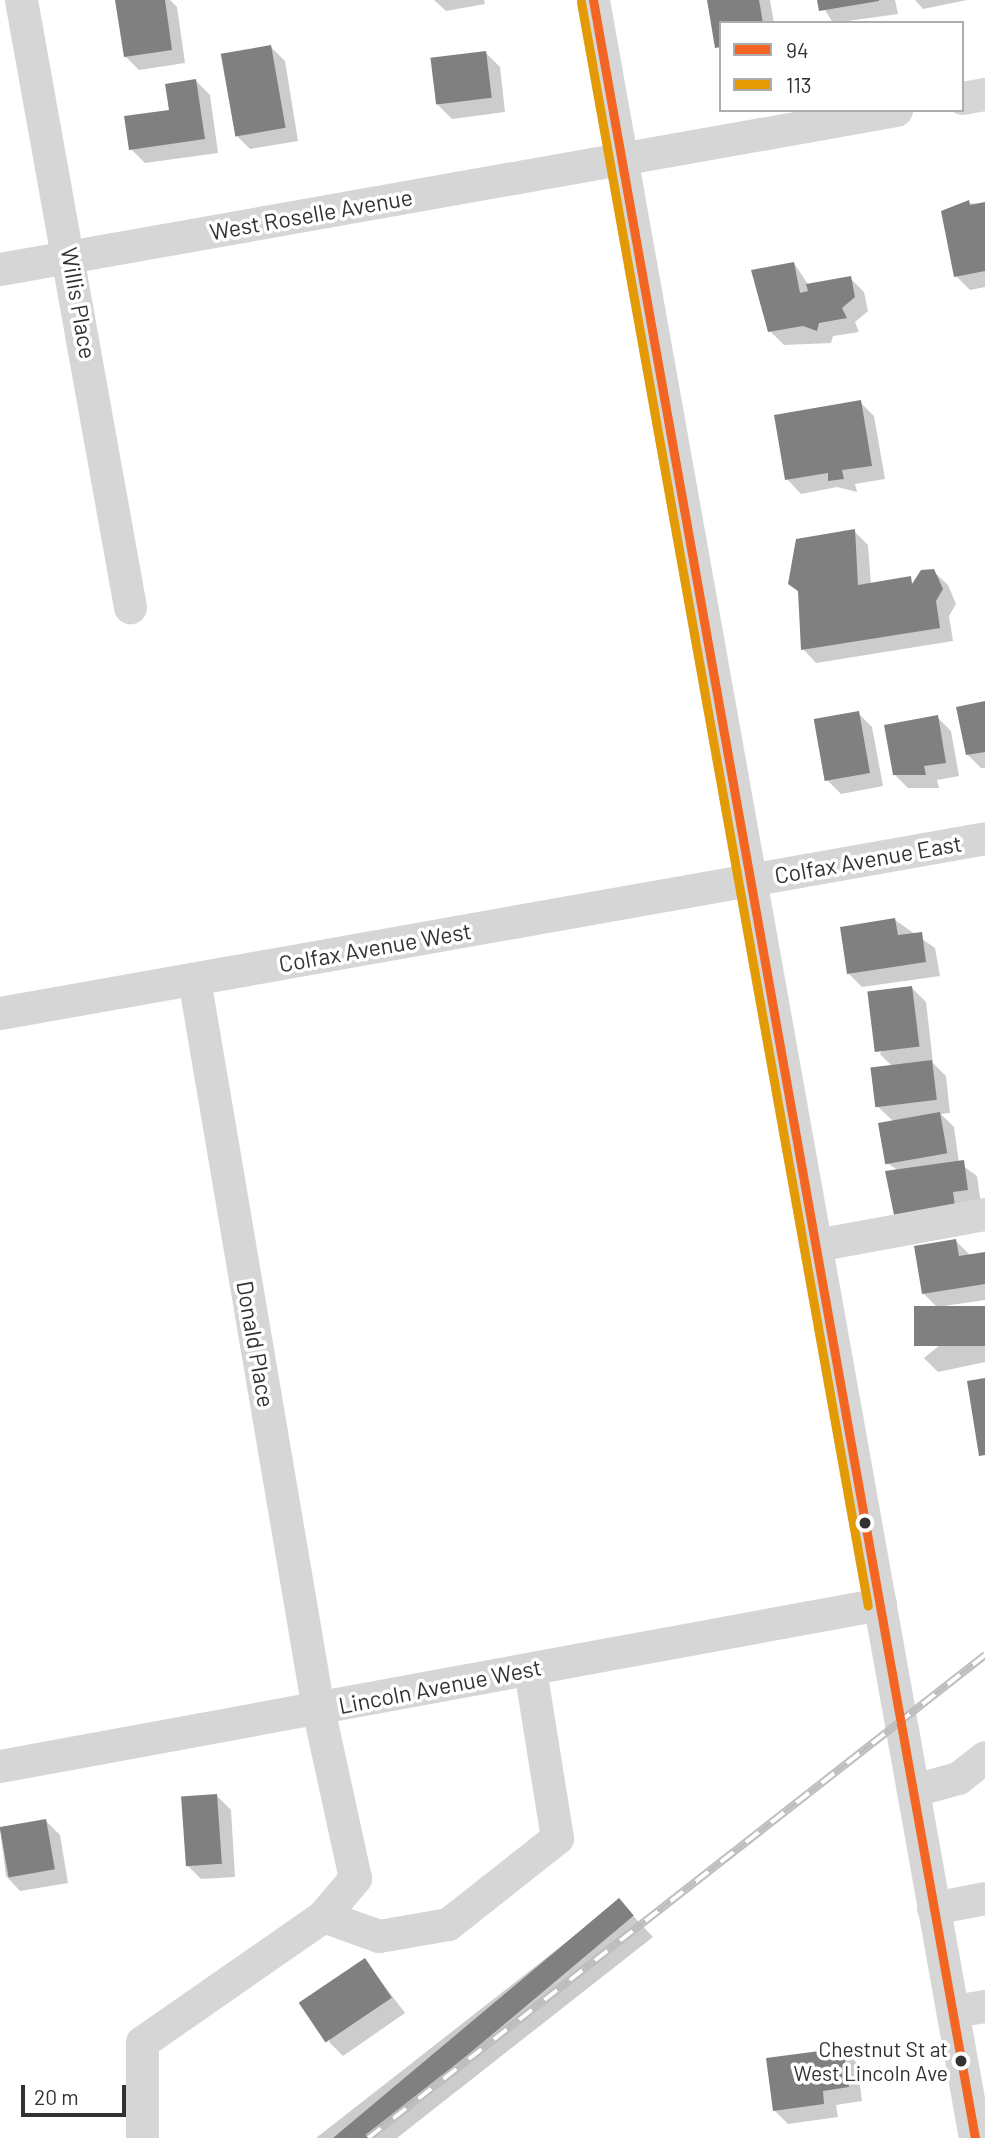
<!DOCTYPE html>
<html>
<head>
<meta charset="utf-8">
<style>
	body { margin:0 }
	#map { position:relative; width:985px; height:2138px; overflow:hidden; background:#fff; font-family:Barlow,sans-serif }
	div>[style] { position:absolute }
	.shadow>* { inset:0; background:#0003 }
	.building>* { inset:0; background:#808080; transform-origin:0 0 }
	.minor>* { height:33px; margin:-16.5px; padding:0 16.5px; transform-origin:16.5px; border-radius:16.5px; background:#d6d6d6 }
	.rail>* { height:8px; margin-top:-4px; transform-origin:0; background:repeating-linear-gradient(90deg,#fff 0 16px,#bebebe 0 32px); box-sizing:border-box; border-block:2px solid #bebebe }
	.bus-1>* { height:9px; margin:-4.5px; padding:0 4.5px; transform-origin:4.5px; border-radius:4.5px; background:#f26522 }
	.bus-2>* { height:9px; margin:-4.5px; padding:0 4.5px; transform-origin:4.5px; border-radius:4.5px; background:#e39a05 }
	.dots>* { width:19px; height:19px; translate:-50% -50%; box-sizing:border-box; border:4px solid #fff; border-radius:50% }
	span { translate:-50% -50%; white-space:nowrap; text-align:center; line-height:1.15; -webkit-text-stroke:7px #fff; paint-order:stroke }
	.bus-label { font-size:21px; color:#323232 }
	.right { translate:-100% -50%; text-align:right }
	.street-label { font-size:23px; color:#323232 }
	.legend { position:absolute; left:719px; top:21px; width:245px; height:91px; box-sizing:border-box; background:#fff; border:2px solid #adadad; margin:0; padding:9px 12px; list-style:none; font-size:21px; color:#323232 }
	.legend li { display:flex; align-items:center; gap:14px; height:35px }
	.legend b { width:35px; border:2px solid #adadad }
	.scale { position:absolute; left:21px; top:2085px; width:105px; height:32px; box-sizing:border-box; border:4px solid #323232; border-top:0; padding-left:9px; font-size:21px; line-height:24px; white-space:nowrap; color:#323232; -webkit-text-stroke:5px #fff; paint-order:stroke }
</style>
</head>
<body>
<div id="map">
	<div class="shadow">
		<div style="clip-path:polygon(117px 0,170px 0,177px 7px,185px 63px,139px 70px,125px 56px)"></div>
		<div style="clip-path:polygon(434px 0,484px 0,485px 4px,446px 11px)"></div>
		<div style="clip-path:polygon(709px 0,770px 0,774px 23px,721px 23px,721px 51px)"></div>
		<div style="clip-path:polygon(819px 0,895px 0,898px 14px,833px 23px)"></div>
		<div style="clip-path:polygon(915px 0,967px 0,923px 9px)"></div>
		<div style="clip-path:polygon(271px 47px,285px 61px,298px 141px,250px 149px,236px 135px)"></div>
		<div style="clip-path:polygon(486px 53px,500px 67px,505px 112px,452px 119px,438px 105px)"></div>
		<div style="clip-path:polygon(196px 81px,210px 95px,218px 153px,145px 163px,131px 149px)"></div>
		<div style="clip-path:polygon(961px 203px,985px 204px,985px 287px,970px 290px,956px 276px)"></div>
		<div style="clip-path:polygon(794px 263px,809px 286px,850px 278px,864px 292px,868px 311px,855px 322px,859px 332px,833px 336px,831px 343px,784px 345px,770px 331px)"></div>
		<div style="clip-path:polygon(860px 402px,874px 416px,885px 479px,855px 484px,857px 492px,837px 487px,801px 494px,787px 479px)"></div>
		<div style="clip-path:polygon(854px 531px,868px 545px,871px 585px,915px 583px,933px 571px,948px 585px,956px 604px,949px 616px,953px 641px,816px 663px,803px 649px,800px 594px,790px 583px)"></div>
		<div style="clip-path:polygon(985px 703px,985px 768px,981px 768px,967px 754px)"></div>
		<div style="clip-path:polygon(858px 713px,872px 727px,883px 786px,841px 794px,827px 780px)"></div>
		<div style="clip-path:polygon(937px 717px,951px 731px,959px 776px,937px 780px,939px 788px,908px 788px,894px 774px)"></div>
		<div style="clip-path:polygon(895px 920px,935px 948px,940px 976px,862px 987px,848px 973px)"></div>
		<div style="clip-path:polygon(912px 988px,926px 1002px,933px 1063px,946px 1076px,950px 1113px,941px 1114px,954px 1127px,959px 1163px,977px 1176px,981px 1204px,968px 1220px,886px 1162px,893px 1121px,877px 1106px,893px 1067px,880px 1054px)"></div>
		<div style="clip-path:polygon(956px 1241px,970px 1255px,985px 1254px,985px 1300px,937px 1307px,923px 1293px)"></div>
		<div style="clip-path:polygon(985px 1308px,985px 1362px,938px 1372px,924px 1358px)"></div>
		<div style="clip-path:polygon(217px 1796px,231px 1810px,235px 1877px,201px 1879px,187px 1865px)"></div>
		<div style="clip-path:polygon(46px 1821px,60px 1835px,68px 1883px,20px 1891px,6px 1876px,0 1829px)"></div>
		<div style="clip-path:polygon(619px 1901px,653px 1937px,397px 2138px,316px 2138px)"></div>
		<div style="clip-path:polygon(365px 1960px,405px 2013px,343px 2056px,329px 2042px)"></div>
		<div style="clip-path:polygon(843px 2049px,857px 2063px,862px 2101px,836px 2105px,838px 2117px,788px 2124px,774px 2110px)"></div>
	</div>
	<div class="building">
		<div style="clip-path:polygon(115px 0,165px 0,172px 50px,124px 57px)"></div>
		<div style="clip-path:polygon(707px 0,759px 0,763px 23px,721px 23px,721px 47px,715px 48px)"></div>
		<div style="clip-path:polygon(817px 0,879px 0,879px 1px,819px 11px)"></div>
		<div style="left:271px;top:45px;width:84px;height:51px;rotate:80deg"></div>
		<div style="left:486px;top:51px;width:47px;height:56px;rotate:83deg"></div>
		<div style="clip-path:polygon(196px 79px,205px 139px,129px 150px,124px 116px,169px 110px,165px 84px)"></div>
		<div style="clip-path:polygon(969px 200px,970px 205px,985px 202px,985px 271px,954px 277px,941px 211px)"></div>
		<div style="clip-path:polygon(794px 262px,800px 293px,808px 291px,806px 284px,851px 276px,855px 297px,842px 308px,847px 318px,819px 323px,817px 331px,803px 326px,768px 332px,751px 270px)"></div>
		<div style="clip-path:polygon(861px 400px,872px 466px,842px 470px,844px 479px,828px 481px,828px 473px,785px 480px,774px 415px)"></div>
		<div style="clip-path:polygon(855px 529px,858px 585px,911px 576px,912px 584px,921px 570px,934px 569px,943px 589px,936px 601px,940px 628px,801px 650px,798px 591px,788px 584px,796px 539px)"></div>
		<div style="clip-path:polygon(985px 701px,985px 752px,966px 755px,956px 707px)"></div>
		<div style="left:859px;top:711px;width:63px;height:46px;rotate:80deg"></div>
		<div style="clip-path:polygon(938px 715px,946px 763px,924px 766px,926px 775px,893px 775px,884px 725px)"></div>
		<div style="clip-path:polygon(895px 918px,898px 935px,922px 932px,926px 962px,847px 974px,840px 927px)"></div>
		<div style="left:912px;top:986px;width:61px;height:45px;rotate:83deg"></div>
		<div style="left:932px;top:1060px;width:40px;height:62px;rotate:83deg"></div>
		<div style="left:940px;top:1112px;width:42px;height:63px;rotate:80deg"></div>
		<div style="clip-path:polygon(964px 1160px,968px 1190px,953px 1192px,955px 1206px,894px 1215px,885px 1171px)"></div>
		<div style="clip-path:polygon(956px 1239px,959px 1256px,985px 1252px,985px 1284px,922px 1294px,914px 1246px)"></div>
		<div style="left:985px;top:1306px;width:40px;height:71px;rotate:90deg"></div>
		<div style="clip-path:polygon(985px 1378px,985px 1455px,979px 1456px,967px 1381px)"></div>
		<div style="left:217px;top:1794px;width:70px;height:36px;rotate:86deg"></div>
		<div style="left:46px;top:1819px;width:51px;height:47px;rotate:80deg"></div>
		<div style="left:619px;top:1898px;width:23px;height:389px;rotate:50deg"></div>
		<div style="left:365px;top:1958px;width:48px;height:80px;rotate:56deg"></div>
		<div style="clip-path:polygon(843px 2048px,849px 2087px,823px 2091px,824px 2104px,773px 2111px,766px 2058px)"></div>
	</div>
	<div class="minor">
		<div style="left:21px;top:0;width:617px;rotate:79.82deg"></div>
		<div style="left:593px;top:0;width:2172px;rotate:79.87deg"></div>
		<div style="left:962px;top:98px;width:23px;rotate:-10deg"></div>
		<div style="left:0;top:269px;width:910px;rotate:-10.06deg"></div>
		<div style="left:0;top:1013px;width:1000px;rotate:-10.07deg"></div>
		<div style="left:816px;top:1245px;width:172px;rotate:-10.4deg"></div>
		<div style="left:0;top:1766px;width:895px;rotate:-10.43deg"></div>
		<div style="left:914px;top:1790px;width:46px;rotate:-15.3deg"></div>
		<div style="left:958px;top:1778px;width:34px;rotate:-38deg"></div>
		<div style="left:933px;top:1908px;width:53px;rotate:-10.9deg"></div>
		<div style="left:323px;top:1916px;width:59px;rotate:19.7deg"></div>
		<div style="left:379px;top:1936px;width:70px;rotate:-9.9deg"></div>
		<div style="left:448px;top:1924px;width:139px;rotate:-38.3deg"></div>
		<div style="left:557px;top:1838px;width:170px;rotate:-99.1deg"></div>
		<div style="left:953px;top:2011px;width:32px;rotate:-9deg"></div>
		<div style="left:142px;top:2138px;width:96px;rotate:-90deg"></div>
		<div style="left:142px;top:2042px;width:221px;rotate:-34.8deg"></div>
		<div style="left:323px;top:1916px;width:50px;rotate:-49.9deg"></div>
		<div style="left:355px;top:1878px;width:173px;rotate:-102.3deg"></div>
		<div style="left:318px;top:1709px;width:740px;rotate:-99.64deg"></div>
	</div>
	<div class="rail">
		<div style="left:368px;top:2138px;width:784px;rotate:-38.05deg"></div>
	</div>
	<div class="bus-1">
		<div style="left:593px;top:0;width:2172px;rotate:79.87deg"></div>
	</div>
	<div class="bus-2">
		<div style="left:581px;top:2px;width:1629px;rotate:79.86deg"></div>
	</div>
	<div class="dots">
		<div style="left:865px;top:1523px;background:#323232"></div>
		<div style="left:961px;top:2061px;background:#323232"></div>
	</div>
	<div class="bus-label">
		<span class="right" style="left:948px;top:2061px">Chestnut St at<br>West Lincoln Ave</span>
	</div>
	<div class="street-label">
		<span style="left:311px;top:214px;rotate:-10deg">West Roselle Avenue</span>
		<span style="left:79px;top:303px;rotate:80deg">Willis Place</span>
		<span style="left:868px;top:859px;rotate:-10deg">Colfax Avenue East</span>
		<span style="left:375px;top:947px;rotate:-10deg">Colfax Avenue West</span>
		<span style="left:256px;top:1344px;rotate:80deg">Donald Place</span>
		<span style="left:440px;top:1686px;rotate:-11deg">Lincoln Avenue West</span>
	</div>
	<ul class="legend">
	<li><b style="height:9px;background:#f26522"></b>94</li>
	<li><b style="height:9px;background:#e39a05"></b>113</li>
	</ul>
	<div class="scale">20 m</div>
</div>
</body>
</html>
